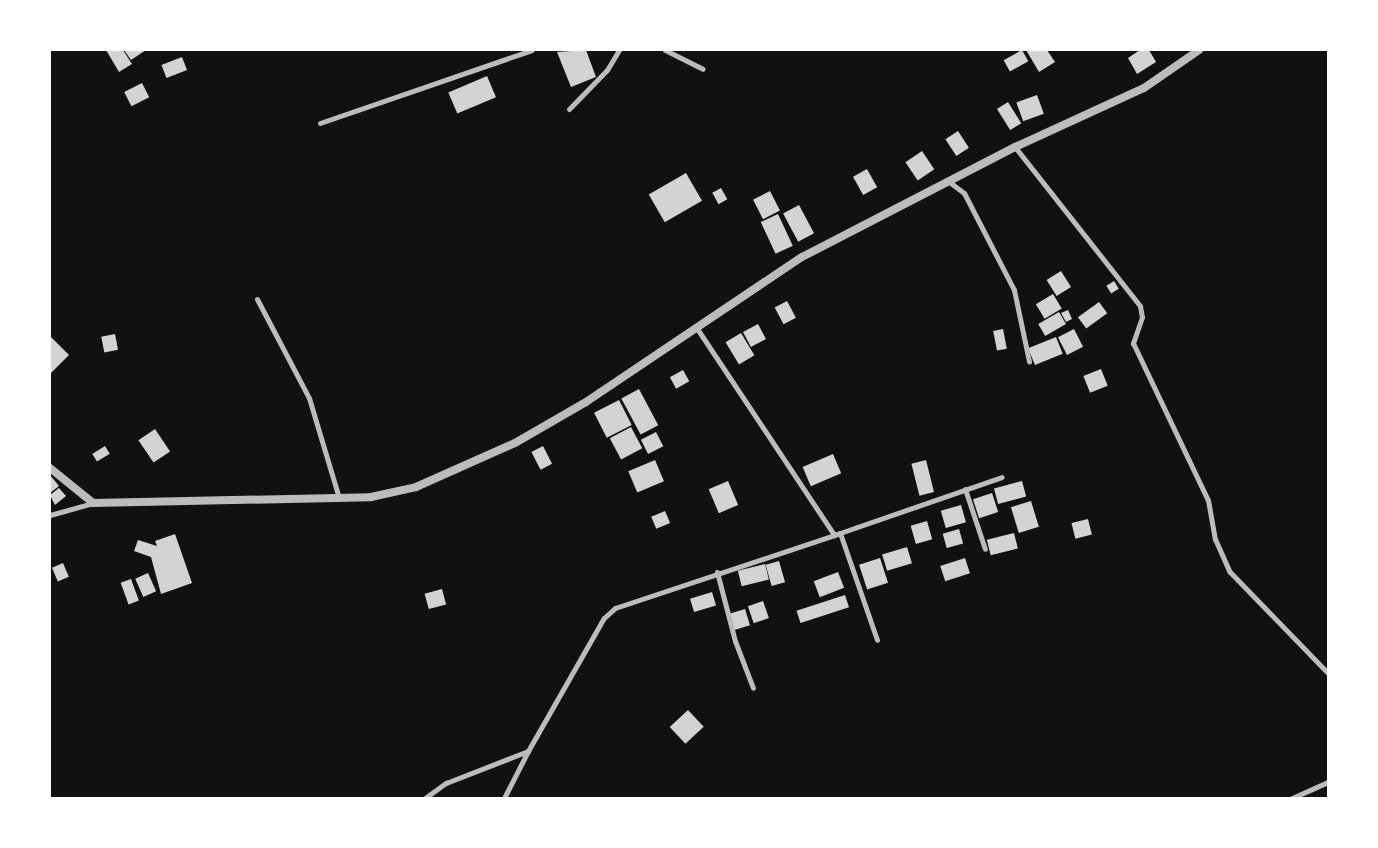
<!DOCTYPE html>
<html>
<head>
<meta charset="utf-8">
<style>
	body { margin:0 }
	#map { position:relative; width:1378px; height:848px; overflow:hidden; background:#111; font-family:Barlow,sans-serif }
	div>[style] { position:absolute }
	.building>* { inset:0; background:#d3d3d3; transform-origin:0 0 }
	.minor>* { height:5px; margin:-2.5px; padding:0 2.5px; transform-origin:2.5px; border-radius:2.5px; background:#bcbcbc }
	.tertiary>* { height:8px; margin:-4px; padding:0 4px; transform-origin:4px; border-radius:4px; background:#bcbcbc }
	span { translate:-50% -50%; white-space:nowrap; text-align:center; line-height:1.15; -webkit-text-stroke:4px #fff; paint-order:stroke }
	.frame { position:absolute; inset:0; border:51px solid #fff; pointer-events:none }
</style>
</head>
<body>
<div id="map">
	<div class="building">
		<div style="clip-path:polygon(106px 50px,123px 50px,132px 64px,119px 72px)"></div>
		<div style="clip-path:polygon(124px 50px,146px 50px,131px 60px)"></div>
		<div style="clip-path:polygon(586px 50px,596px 77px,571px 87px,557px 52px)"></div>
		<div style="left:1022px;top:50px;width:13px;height:21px;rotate:61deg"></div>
		<div style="clip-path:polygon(1026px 50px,1047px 50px,1055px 62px,1039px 72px)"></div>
		<div style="clip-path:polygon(1140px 50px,1149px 50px,1156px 62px,1137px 74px,1128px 58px)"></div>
		<div style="left:182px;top:57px;width:14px;height:22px;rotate:69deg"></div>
		<div style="left:487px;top:76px;width:23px;height:42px;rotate:67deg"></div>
		<div style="left:142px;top:83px;width:16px;height:20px;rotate:63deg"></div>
		<div style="left:1037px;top:95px;width:20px;height:22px;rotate:70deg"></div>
		<div style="left:1008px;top:102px;width:25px;height:13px;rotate:58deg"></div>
		<div style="left:958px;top:131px;width:20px;height:15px;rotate:57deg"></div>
		<div style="left:922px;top:151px;width:22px;height:20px;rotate:56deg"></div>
		<div style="left:867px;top:169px;width:21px;height:16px;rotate:61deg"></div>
		<div style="left:686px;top:173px;width:32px;height:43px;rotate:60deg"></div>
		<div style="left:721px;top:188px;width:13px;height:10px;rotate:61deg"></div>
		<div style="left:770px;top:191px;width:22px;height:19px;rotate:63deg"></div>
		<div style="left:799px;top:205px;width:32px;height:18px;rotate:62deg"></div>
		<div style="left:778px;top:214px;width:35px;height:19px;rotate:65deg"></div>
		<div style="left:1061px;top:271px;width:19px;height:17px;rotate:58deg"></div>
		<div style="left:1114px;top:281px;width:9px;height:9px;rotate:58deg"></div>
		<div style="left:1053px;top:294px;width:17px;height:20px;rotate:59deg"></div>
		<div style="left:787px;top:301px;width:19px;height:14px;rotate:62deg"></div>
		<div style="left:1099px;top:302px;width:14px;height:26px;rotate:54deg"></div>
		<div style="clip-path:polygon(1068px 310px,1072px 319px,1066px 322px,1061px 313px)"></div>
		<div style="left:1059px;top:312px;width:14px;height:24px;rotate:60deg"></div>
		<div style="left:758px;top:324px;width:17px;height:17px;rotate:62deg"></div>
		<div style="left:1003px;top:329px;width:20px;height:10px;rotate:79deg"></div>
		<div style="left:1074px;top:329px;width:20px;height:18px;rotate:63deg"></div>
		<div style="left:741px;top:333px;width:26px;height:18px;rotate:59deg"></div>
		<div style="left:115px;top:334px;width:16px;height:14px;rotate:79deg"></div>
		<div style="clip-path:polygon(50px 336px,69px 355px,50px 374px)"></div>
		<div style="left:1056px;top:337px;width:18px;height:30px;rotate:68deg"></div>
		<div style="left:1101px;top:369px;width:18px;height:19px;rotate:68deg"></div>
		<div style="left:683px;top:370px;width:13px;height:15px;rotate:61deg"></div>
		<div style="left:639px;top:389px;width:41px;height:20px;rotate:62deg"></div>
		<div style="left:619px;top:400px;width:28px;height:28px;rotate:63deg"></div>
		<div style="left:631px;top:427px;width:24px;height:24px;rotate:62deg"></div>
		<div style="left:155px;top:429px;width:27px;height:20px;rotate:56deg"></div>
		<div style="left:656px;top:432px;width:16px;height:17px;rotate:63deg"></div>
		<div style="left:105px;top:446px;width:9px;height:15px;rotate:58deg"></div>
		<div style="left:543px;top:446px;width:20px;height:13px;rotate:63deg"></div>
		<div style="left:833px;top:454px;width:21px;height:33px;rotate:67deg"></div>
		<div style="left:655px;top:460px;width:23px;height:29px;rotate:67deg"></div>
		<div style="left:926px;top:460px;width:33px;height:15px;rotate:76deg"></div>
		<div style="clip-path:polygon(50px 475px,59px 486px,50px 493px)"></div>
		<div style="left:728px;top:481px;width:26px;height:21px;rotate:67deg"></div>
		<div style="left:1022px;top:481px;width:16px;height:29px;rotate:75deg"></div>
		<div style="clip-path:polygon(59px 488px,66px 496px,55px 505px,50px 495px)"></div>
		<div style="left:992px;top:493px;width:20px;height:20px;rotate:72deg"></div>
		<div style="left:1031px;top:501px;width:27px;height:21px;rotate:73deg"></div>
		<div style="left:961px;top:505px;width:18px;height:21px;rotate:74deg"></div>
		<div style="left:665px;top:511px;width:13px;height:15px;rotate:67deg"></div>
		<div style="left:1088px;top:519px;width:16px;height:17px;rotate:76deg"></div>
		<div style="left:927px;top:521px;width:19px;height:17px;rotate:74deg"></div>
		<div style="left:959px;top:529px;width:15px;height:17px;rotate:74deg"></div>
		<div style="left:1014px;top:533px;width:16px;height:28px;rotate:76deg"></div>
		<div style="clip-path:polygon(175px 534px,192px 583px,161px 594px,151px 557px,134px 551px,138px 540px,157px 546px,155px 541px)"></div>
		<div style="left:907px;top:547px;width:17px;height:26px;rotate:73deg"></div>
		<div style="left:880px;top:558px;width:26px;height:22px;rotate:72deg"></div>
		<div style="left:965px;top:558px;width:16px;height:26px;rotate:72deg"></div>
		<div style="left:779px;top:561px;width:22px;height:14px;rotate:74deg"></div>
		<div style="left:63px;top:563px;width:15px;height:12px;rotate:67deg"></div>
		<div style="left:765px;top:564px;width:16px;height:28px;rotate:76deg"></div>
		<div style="left:838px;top:572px;width:17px;height:26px;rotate:69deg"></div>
		<div style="left:148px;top:573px;width:20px;height:14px;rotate:66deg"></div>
		<div style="left:131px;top:579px;width:23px;height:11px;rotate:70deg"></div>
		<div style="left:442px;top:589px;width:16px;height:18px;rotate:75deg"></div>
		<div style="left:712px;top:592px;width:14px;height:23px;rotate:73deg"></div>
		<div style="left:845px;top:595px;width:13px;height:51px;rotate:72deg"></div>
		<div style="left:763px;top:601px;width:18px;height:16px;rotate:71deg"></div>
		<div style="left:745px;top:609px;width:17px;height:18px;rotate:73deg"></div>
		<div style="left:688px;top:710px;width:23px;height:25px;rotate:47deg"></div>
	</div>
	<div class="minor">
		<div style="left:665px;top:50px;width:42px;rotate:26.6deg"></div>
		<div style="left:569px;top:109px;width:54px;rotate:-45.7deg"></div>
		<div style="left:607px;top:70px;width:23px;rotate:-59deg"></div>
		<div style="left:320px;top:123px;width:224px;rotate:-19deg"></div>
		<div style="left:1015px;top:147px;width:202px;rotate:51.8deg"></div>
		<div style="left:1140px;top:306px;width:11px;rotate:80deg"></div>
		<div style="left:1142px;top:317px;width:28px;rotate:109deg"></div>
		<div style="left:1133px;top:343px;width:174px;rotate:64.5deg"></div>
		<div style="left:1208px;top:500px;width:40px;rotate:80deg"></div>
		<div style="left:1215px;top:539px;width:36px;rotate:66deg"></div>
		<div style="left:1230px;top:572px;width:141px;rotate:45.9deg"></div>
		<div style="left:948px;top:181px;width:20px;rotate:37deg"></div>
		<div style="left:964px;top:193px;width:109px;rotate:62.7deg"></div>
		<div style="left:1014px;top:290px;width:73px;rotate:78.1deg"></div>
		<div style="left:257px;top:299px;width:112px;rotate:62.3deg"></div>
		<div style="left:309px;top:398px;width:104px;rotate:73.3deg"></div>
		<div style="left:696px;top:327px;width:250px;rotate:56.4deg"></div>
		<div style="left:834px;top:535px;width:6px;rotate:-18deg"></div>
		<div style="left:840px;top:533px;width:113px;rotate:70.9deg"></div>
		<div style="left:965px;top:489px;width:63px;rotate:71.6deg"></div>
		<div style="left:50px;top:515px;width:45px;rotate:-15.6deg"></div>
		<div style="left:840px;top:533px;width:171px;rotate:-19.1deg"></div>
		<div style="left:717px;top:572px;width:71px;rotate:75.4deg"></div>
		<div style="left:735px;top:641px;width:50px;rotate:69deg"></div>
		<div style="left:425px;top:798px;width:26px;rotate:-36deg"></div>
		<div style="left:446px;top:783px;width:88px;rotate:-21.3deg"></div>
		<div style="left:528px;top:751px;width:153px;rotate:-60.3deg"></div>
		<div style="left:604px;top:618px;width:15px;rotate:-42deg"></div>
		<div style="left:615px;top:608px;width:231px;rotate:-18.4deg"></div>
		<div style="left:504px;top:798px;width:53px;rotate:-62.9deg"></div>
		<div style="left:1292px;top:798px;width:39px;rotate:-24deg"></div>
	</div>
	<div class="tertiary">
		<div style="left:50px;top:468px;width:55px;rotate:39.1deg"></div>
		<div style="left:93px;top:503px;width:278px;rotate:-1.2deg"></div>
		<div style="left:371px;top:497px;width:46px;rotate:-12.5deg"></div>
		<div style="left:416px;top:487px;width:108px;rotate:-24deg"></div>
		<div style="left:515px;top:443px;width:82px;rotate:-30deg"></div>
		<div style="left:586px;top:402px;width:260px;rotate:-33.9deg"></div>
		<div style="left:802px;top:257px;width:240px;rotate:-27.3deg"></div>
		<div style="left:1015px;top:147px;width:142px;rotate:-24.6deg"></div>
		<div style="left:1144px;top:88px;width:67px;rotate:-34.6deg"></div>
	</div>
	<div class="frame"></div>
</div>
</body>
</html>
